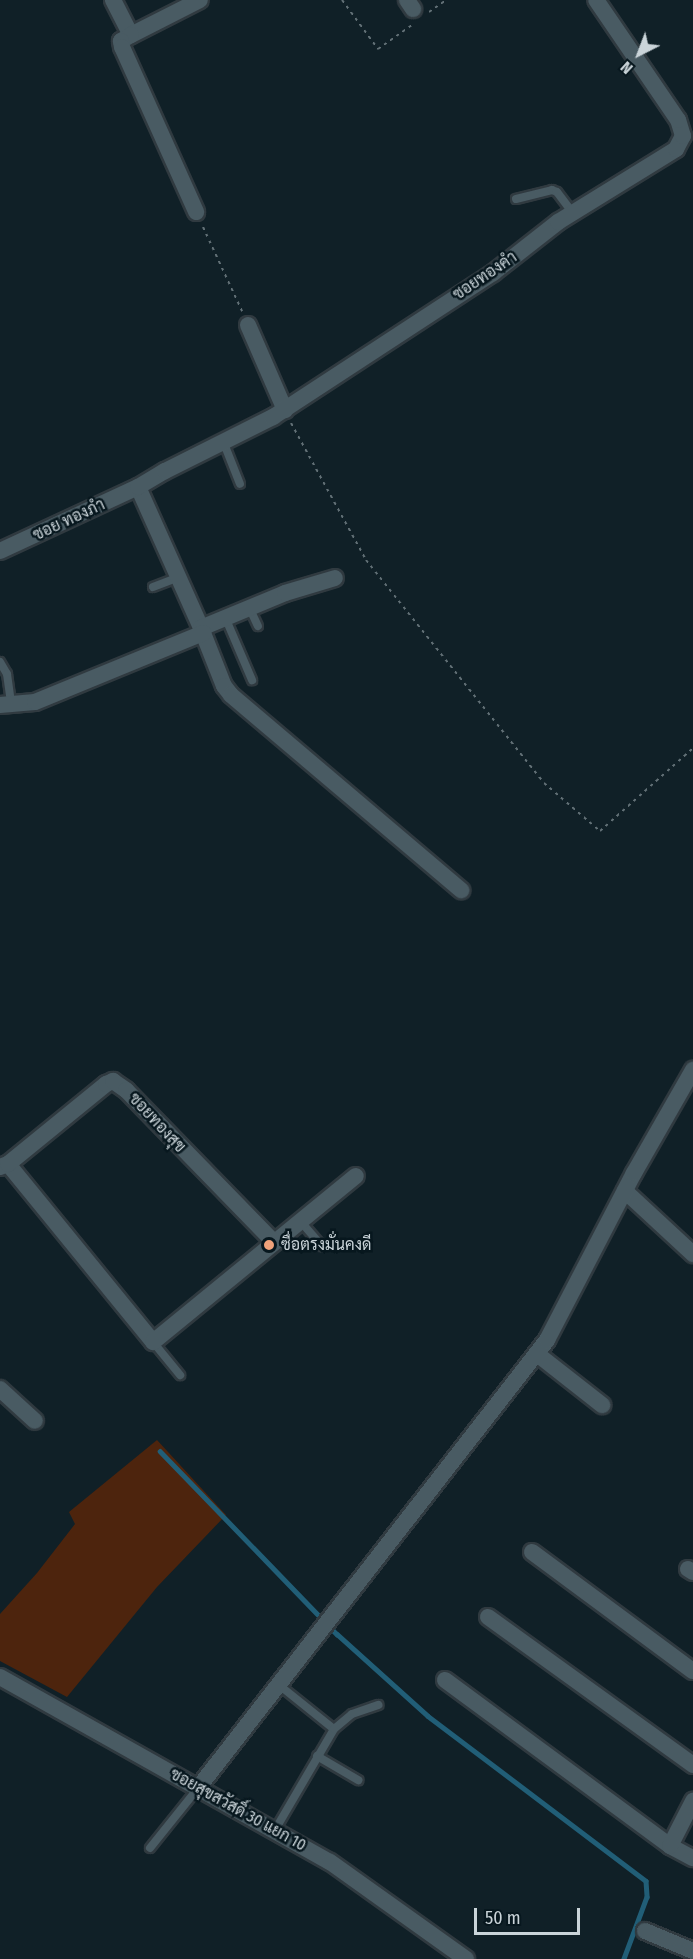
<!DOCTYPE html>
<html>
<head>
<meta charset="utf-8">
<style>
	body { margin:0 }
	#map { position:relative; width:693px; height:1959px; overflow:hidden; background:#102027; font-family:"Fira Sans Condensed",Sarabun,sans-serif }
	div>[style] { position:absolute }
	.green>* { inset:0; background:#4d240d }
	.stream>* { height:4.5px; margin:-2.25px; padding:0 2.25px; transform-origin:2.25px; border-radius:2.25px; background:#215e77 }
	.path>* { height:2px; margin-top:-1px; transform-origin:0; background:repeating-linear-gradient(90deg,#627076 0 3px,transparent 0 7.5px) }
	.roads { filter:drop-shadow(2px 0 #303a40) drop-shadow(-2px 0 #303a40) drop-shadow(0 2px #303a40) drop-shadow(0 -2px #303a40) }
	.service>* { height:8px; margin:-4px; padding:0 4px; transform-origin:4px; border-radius:4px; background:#495b63 }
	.minor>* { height:16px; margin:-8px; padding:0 8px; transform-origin:8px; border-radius:8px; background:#495b63 }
	.dots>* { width:16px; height:16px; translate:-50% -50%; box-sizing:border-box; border:3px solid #07171e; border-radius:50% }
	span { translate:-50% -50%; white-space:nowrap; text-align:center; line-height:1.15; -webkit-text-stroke:5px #07171e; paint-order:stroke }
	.street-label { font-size:16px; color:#cad4d9 }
	.poi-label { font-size:16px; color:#cad4d9 }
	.left { translate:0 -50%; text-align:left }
	.north { position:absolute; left:609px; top:24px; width:60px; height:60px; -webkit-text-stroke:4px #07171e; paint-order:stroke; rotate:222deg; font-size:16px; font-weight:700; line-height:24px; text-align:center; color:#cad4d9 }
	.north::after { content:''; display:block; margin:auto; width:21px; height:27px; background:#cad4d9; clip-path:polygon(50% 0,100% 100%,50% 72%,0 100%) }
	.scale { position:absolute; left:474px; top:1908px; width:106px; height:27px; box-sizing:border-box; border:3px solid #cad4d9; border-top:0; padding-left:8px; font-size:18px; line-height:21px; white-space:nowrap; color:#cad4d9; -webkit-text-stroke:4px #07171e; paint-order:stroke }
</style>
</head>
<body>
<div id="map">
	<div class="green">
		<div style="clip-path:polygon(157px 1440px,226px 1515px,157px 1587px,67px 1697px,0 1661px,0 1614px,37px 1573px,75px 1524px,69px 1512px)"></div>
	</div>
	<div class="stream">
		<div style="left:160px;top:1451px;width:255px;rotate:46deg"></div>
		<div style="left:337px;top:1634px;width:122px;rotate:42deg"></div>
		<div style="left:428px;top:1716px;width:273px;rotate:37.1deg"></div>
		<div style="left:646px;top:1881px;width:16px;rotate:86deg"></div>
		<div style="left:647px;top:1897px;width:66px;rotate:110.4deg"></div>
	</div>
	<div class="path">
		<div style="left:342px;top:0;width:61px;rotate:53.7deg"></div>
		<div style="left:378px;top:49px;width:42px;rotate:-35.2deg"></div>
		<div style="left:429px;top:12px;width:21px;rotate:-35deg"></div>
		<div style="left:203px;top:227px;width:93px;rotate:65.1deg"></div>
		<div style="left:291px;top:423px;width:156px;rotate:61.3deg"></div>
		<div style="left:366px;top:560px;width:285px;rotate:51.4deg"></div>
		<div style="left:544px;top:783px;width:74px;rotate:40.6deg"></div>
		<div style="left:600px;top:831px;width:125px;rotate:-41.7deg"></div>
	</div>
	<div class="roads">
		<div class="service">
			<div style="left:516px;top:199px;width:37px;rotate:-14deg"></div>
			<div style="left:552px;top:190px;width:5px;rotate:22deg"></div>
			<div style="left:557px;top:192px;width:26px;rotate:53deg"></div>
			<div style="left:223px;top:441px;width:46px;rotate:68.4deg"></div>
			<div style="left:153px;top:587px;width:28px;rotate:-21deg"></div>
			<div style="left:249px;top:607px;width:21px;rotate:65deg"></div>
			<div style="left:225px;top:617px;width:69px;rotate:66.8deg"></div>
			<div style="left:0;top:662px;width:14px;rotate:60deg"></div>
			<div style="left:7px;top:674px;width:30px;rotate:82deg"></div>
			<div style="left:301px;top:1222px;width:32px;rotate:49deg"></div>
			<div style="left:153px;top:1342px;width:43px;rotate:50.7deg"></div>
			<div style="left:279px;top:1685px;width:70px;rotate:38.7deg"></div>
			<div style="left:317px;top:1756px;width:48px;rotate:30.3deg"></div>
			<div style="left:275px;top:1830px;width:117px;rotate:-59.7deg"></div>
			<div style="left:334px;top:1729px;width:23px;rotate:-40deg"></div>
			<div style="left:352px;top:1714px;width:28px;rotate:-19deg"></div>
			<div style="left:150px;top:1848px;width:77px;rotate:-51.3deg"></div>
		</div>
		<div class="minor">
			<div style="left:113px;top:0;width:39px;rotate:63deg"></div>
			<div style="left:131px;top:35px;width:77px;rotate:-26.9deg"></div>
			<div style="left:407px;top:0;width:11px;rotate:56deg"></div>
			<div style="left:131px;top:35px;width:12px;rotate:149deg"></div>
			<div style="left:121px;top:41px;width:6px;rotate:81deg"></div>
			<div style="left:122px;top:47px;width:181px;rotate:65.8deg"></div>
			<div style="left:248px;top:325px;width:93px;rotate:66.5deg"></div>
			<div style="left:138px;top:487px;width:154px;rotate:65.9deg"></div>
			<div style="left:201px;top:628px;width:62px;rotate:68.4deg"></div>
			<div style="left:224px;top:686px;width:11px;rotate:52deg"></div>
			<div style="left:231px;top:695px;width:302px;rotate:40.3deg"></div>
			<div style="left:0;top:551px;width:152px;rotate:-24.9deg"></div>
			<div style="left:138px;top:487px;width:31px;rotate:-31deg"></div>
			<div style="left:165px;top:471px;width:121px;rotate:-26.6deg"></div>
			<div style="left:273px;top:417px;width:263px;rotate:-33.2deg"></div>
			<div style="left:493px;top:273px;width:83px;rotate:-38.1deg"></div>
			<div style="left:558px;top:222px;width:139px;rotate:-31.7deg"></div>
			<div style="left:676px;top:149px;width:15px;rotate:-62deg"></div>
			<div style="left:683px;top:136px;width:17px;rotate:-107deg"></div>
			<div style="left:678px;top:120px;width:145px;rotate:-124.3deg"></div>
			<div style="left:201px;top:628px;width:91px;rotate:-22.6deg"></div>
			<div style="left:285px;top:593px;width:52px;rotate:-16.7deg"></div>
			<div style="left:0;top:705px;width:35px;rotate:-5deg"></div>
			<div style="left:35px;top:702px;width:182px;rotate:-22.3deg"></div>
			<div style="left:8px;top:1164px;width:230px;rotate:50.8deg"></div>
			<div style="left:153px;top:1342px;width:262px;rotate:-39.3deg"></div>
			<div style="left:0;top:1167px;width:9px;rotate:-21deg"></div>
			<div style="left:8px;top:1164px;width:127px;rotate:-39.2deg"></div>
			<div style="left:106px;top:1084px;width:8px;rotate:-23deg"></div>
			<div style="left:113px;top:1081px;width:16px;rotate:35deg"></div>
			<div style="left:126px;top:1090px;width:212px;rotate:45.8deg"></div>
			<div style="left:625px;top:1191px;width:93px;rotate:42.8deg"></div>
			<div style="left:537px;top:1354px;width:83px;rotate:38.1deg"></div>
			<div style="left:0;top:1389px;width:47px;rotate:42.4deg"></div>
			<div style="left:532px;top:1552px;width:200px;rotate:36.5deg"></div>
			<div style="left:688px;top:1569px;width:6px;rotate:31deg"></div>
			<div style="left:488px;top:1617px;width:253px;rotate:35.8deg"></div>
			<div style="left:0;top:1677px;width:378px;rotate:29.3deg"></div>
			<div style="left:330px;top:1862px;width:167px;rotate:35.5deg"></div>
			<div style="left:445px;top:1680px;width:280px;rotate:36.4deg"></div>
			<div style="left:670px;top:1846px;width:26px;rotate:28deg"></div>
			<div style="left:198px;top:1788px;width:568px;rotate:-52.08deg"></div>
			<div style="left:547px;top:1340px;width:188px;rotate:-62.5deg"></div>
			<div style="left:634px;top:1173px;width:119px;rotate:-60.2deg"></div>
			<div style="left:670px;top:1846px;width:51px;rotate:-62.9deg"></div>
			<div style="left:645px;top:1931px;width:52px;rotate:22.6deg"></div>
		</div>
	</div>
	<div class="dots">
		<div style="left:269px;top:1245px;background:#f0a27a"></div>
	</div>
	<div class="street-label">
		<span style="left:485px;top:276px;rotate:-34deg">ซอยทองคำ</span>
		<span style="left:69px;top:520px;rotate:-25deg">ซอย ทองภํา</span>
		<span style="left:157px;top:1123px;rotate:47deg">ซอยทองสุข</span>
		<span style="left:238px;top:1810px;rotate:29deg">ซอยสุขสวัสดิ์ 30 แยก 10</span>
	</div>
	<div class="poi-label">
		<span class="left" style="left:281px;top:1245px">ซื่อตรงมั่นคงดี</span>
	</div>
	<div class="north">N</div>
	<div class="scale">50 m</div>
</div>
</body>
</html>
